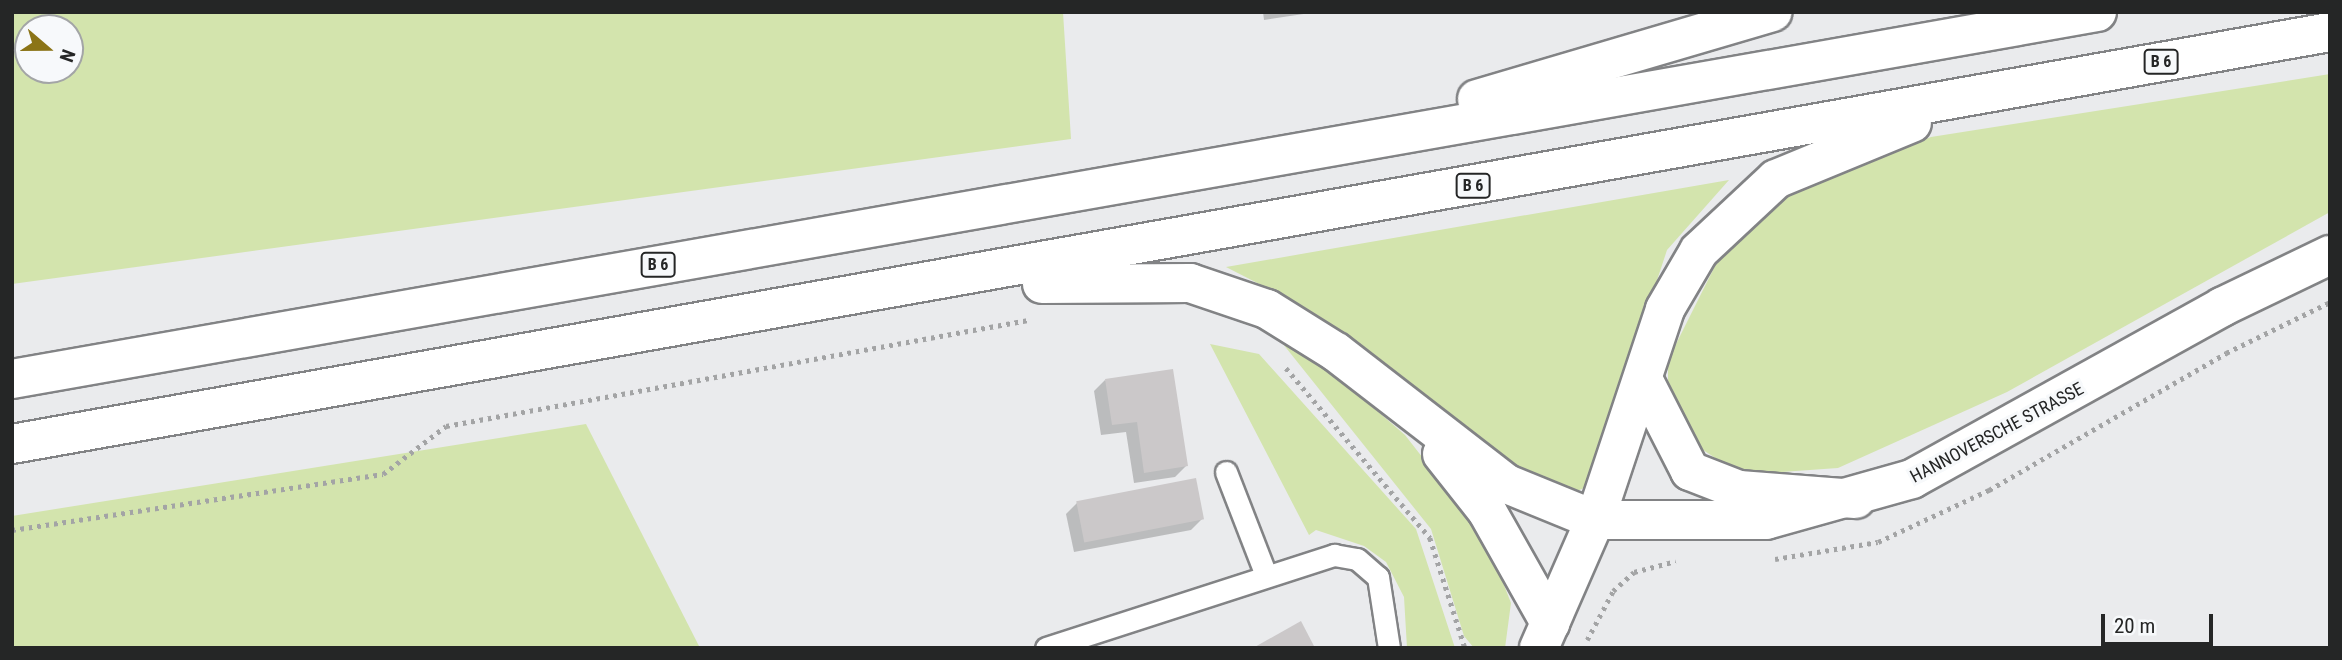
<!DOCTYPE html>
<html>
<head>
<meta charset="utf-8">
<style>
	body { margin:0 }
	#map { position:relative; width:2342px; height:660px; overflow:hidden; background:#eaebed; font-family:"Roboto Condensed",sans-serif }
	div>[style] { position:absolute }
	.green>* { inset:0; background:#d3e4ad }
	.shadow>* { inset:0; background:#0003 }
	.building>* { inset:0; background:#cbc8c9; transform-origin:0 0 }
	.path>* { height:4.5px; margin-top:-2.25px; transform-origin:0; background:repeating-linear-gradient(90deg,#a3a4a5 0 3.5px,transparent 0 8.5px) }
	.roads { filter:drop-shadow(2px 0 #828385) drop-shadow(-2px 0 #828385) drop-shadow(0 2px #828385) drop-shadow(0 -2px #828385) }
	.lane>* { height:21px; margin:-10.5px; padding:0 10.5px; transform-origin:10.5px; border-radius:10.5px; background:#fff }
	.street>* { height:38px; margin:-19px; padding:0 19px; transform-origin:19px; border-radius:19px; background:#fff }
	.primary>* { height:38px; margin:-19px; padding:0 19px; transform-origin:19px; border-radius:19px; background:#fff }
	.highway>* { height:38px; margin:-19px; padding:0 19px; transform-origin:19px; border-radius:19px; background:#fff }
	span { translate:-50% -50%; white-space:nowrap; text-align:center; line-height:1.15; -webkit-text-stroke:6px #f7f9fb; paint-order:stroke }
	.shield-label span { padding:2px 5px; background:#f7f9fb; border:2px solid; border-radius:5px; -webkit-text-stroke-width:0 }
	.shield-label { font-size:16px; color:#252626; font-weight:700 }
	.street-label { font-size:18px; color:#252626 }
	.frame { position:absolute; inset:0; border:14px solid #252626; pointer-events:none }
	.north { position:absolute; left:14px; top:14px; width:70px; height:70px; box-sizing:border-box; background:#f7f9fb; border:2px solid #a3a5a6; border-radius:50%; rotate:110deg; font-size:19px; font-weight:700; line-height:28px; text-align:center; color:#252626 }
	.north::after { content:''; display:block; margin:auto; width:24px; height:32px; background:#8b7417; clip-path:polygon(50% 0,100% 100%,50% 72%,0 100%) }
	.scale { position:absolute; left:2101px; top:614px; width:112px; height:32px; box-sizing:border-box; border:4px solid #252626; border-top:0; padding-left:9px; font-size:21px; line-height:24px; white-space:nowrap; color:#252626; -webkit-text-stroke:5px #f7f9fb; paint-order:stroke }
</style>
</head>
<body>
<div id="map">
	<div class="green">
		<div style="clip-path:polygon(evenodd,12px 12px,1063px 12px,1071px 139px,12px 284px,12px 12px,28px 28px,70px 28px,70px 70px,28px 70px,28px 28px)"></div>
		<div style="clip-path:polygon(2330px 74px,2330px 212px,2007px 392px,1838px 468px,1741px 475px,1685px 438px,1668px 401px,1668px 360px,1722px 252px,1792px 190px,1931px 137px)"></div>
		<div style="clip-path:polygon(1729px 180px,1667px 250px,1589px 486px,1572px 493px,1519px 470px,1304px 307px,1226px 267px)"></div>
		<div style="clip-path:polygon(1279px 339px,1346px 384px,1405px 435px,1486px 539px,1511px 603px,1505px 648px,1474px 648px,1464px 636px,1431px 529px)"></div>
		<div style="clip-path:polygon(1210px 344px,1259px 354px,1416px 529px,1455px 648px,1407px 648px,1404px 597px,1386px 562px,1364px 546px,1316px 530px,1309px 535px)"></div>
		<div style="clip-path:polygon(586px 424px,700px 648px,12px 648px,12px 516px)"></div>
	</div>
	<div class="shadow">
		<div style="clip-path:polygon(1263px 12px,1317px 12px,1264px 20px)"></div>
		<div style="clip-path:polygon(1105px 380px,1186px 466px,1175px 477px,1134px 483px,1126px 432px,1101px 435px,1094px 391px)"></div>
		<div style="clip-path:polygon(1077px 503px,1202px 519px,1191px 530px,1074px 552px,1066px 514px)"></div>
	</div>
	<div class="building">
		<div style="clip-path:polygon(1173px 369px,1188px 466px,1144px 473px,1137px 422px,1112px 425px,1105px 379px)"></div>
		<div style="left:1196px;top:478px;width:42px;height:122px;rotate:79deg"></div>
		<div style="clip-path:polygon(1301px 621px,1315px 648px,1253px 648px)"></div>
	</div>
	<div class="path">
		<div style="left:1286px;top:368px;width:223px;rotate:49.7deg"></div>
		<div style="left:1430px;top:538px;width:115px;rotate:72.3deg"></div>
		<div style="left:12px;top:530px;width:375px;rotate:-8.6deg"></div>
		<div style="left:383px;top:474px;width:79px;rotate:-37.3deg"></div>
		<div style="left:446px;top:426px;width:592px;rotate:-10.32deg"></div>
		<div style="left:1775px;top:559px;width:104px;rotate:-9.4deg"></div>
		<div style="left:1878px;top:542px;width:123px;rotate:-25.1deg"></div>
		<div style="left:1989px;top:490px;width:274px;rotate:-30deg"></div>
		<div style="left:2226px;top:353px;width:116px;rotate:-26.1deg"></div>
		<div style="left:1587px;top:640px;width:55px;rotate:-62deg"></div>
		<div style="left:1613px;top:591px;width:28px;rotate:-42deg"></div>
		<div style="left:1634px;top:572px;width:43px;rotate:-14.7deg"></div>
	</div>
	<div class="roads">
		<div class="lane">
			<div style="left:1226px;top:472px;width:110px;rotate:68.8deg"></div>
			<div style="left:1046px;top:648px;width:303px;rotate:-17.9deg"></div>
			<div style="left:1334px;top:555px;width:23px;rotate:10deg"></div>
			<div style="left:1357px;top:559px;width:28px;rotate:41deg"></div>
			<div style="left:1378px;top:577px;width:72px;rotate:81.2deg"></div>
		</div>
		<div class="street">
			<div style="left:1539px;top:648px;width:140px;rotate:-66.4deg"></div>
		</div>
		<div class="primary">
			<div style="left:1595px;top:520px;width:171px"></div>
			<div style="left:1766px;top:520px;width:152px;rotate:-15.7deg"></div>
			<div style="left:1912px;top:479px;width:355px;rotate:-29deg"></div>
			<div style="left:2222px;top:307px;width:120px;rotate:-25.7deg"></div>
		</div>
		<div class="highway">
			<div style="left:1477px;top:99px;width:308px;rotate:-16.4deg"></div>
			<div style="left:1042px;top:284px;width:148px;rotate:-0.4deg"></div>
			<div style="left:1190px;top:283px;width:81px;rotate:18.7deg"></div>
			<div style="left:1267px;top:309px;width:81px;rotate:31.9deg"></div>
			<div style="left:1336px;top:352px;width:216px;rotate:37.7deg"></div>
			<div style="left:1507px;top:484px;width:95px;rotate:22.2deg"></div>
			<div style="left:1595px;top:520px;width:222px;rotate:-71.6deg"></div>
			<div style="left:1665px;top:309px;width:67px;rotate:-59.6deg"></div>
			<div style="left:1699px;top:251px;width:105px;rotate:-43.1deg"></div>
			<div style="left:1776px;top:179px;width:147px;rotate:-22.4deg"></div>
			<div style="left:12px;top:379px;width:2117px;rotate:-9.98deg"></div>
			<div style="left:1644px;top:381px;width:101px;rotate:62.9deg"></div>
			<div style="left:1690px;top:471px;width:53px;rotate:21.2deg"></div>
			<div style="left:1739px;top:490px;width:117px;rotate:4.4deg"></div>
			<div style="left:12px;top:444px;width:2354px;rotate:-10.08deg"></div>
			<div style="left:1442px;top:454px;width:73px;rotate:51.7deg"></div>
			<div style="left:1487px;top:511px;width:129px;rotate:60.6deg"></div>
		</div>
	</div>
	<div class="shield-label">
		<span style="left:2161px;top:62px">B 6</span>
		<span style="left:1473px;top:186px">B 6</span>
		<span style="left:658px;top:265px">B 6</span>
	</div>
	<div class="street-label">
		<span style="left:1997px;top:433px;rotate:-28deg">HANNOVERSCHE STRASSE</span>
	</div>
	<div class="frame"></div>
	<div class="north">N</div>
	<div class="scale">20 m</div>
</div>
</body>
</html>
